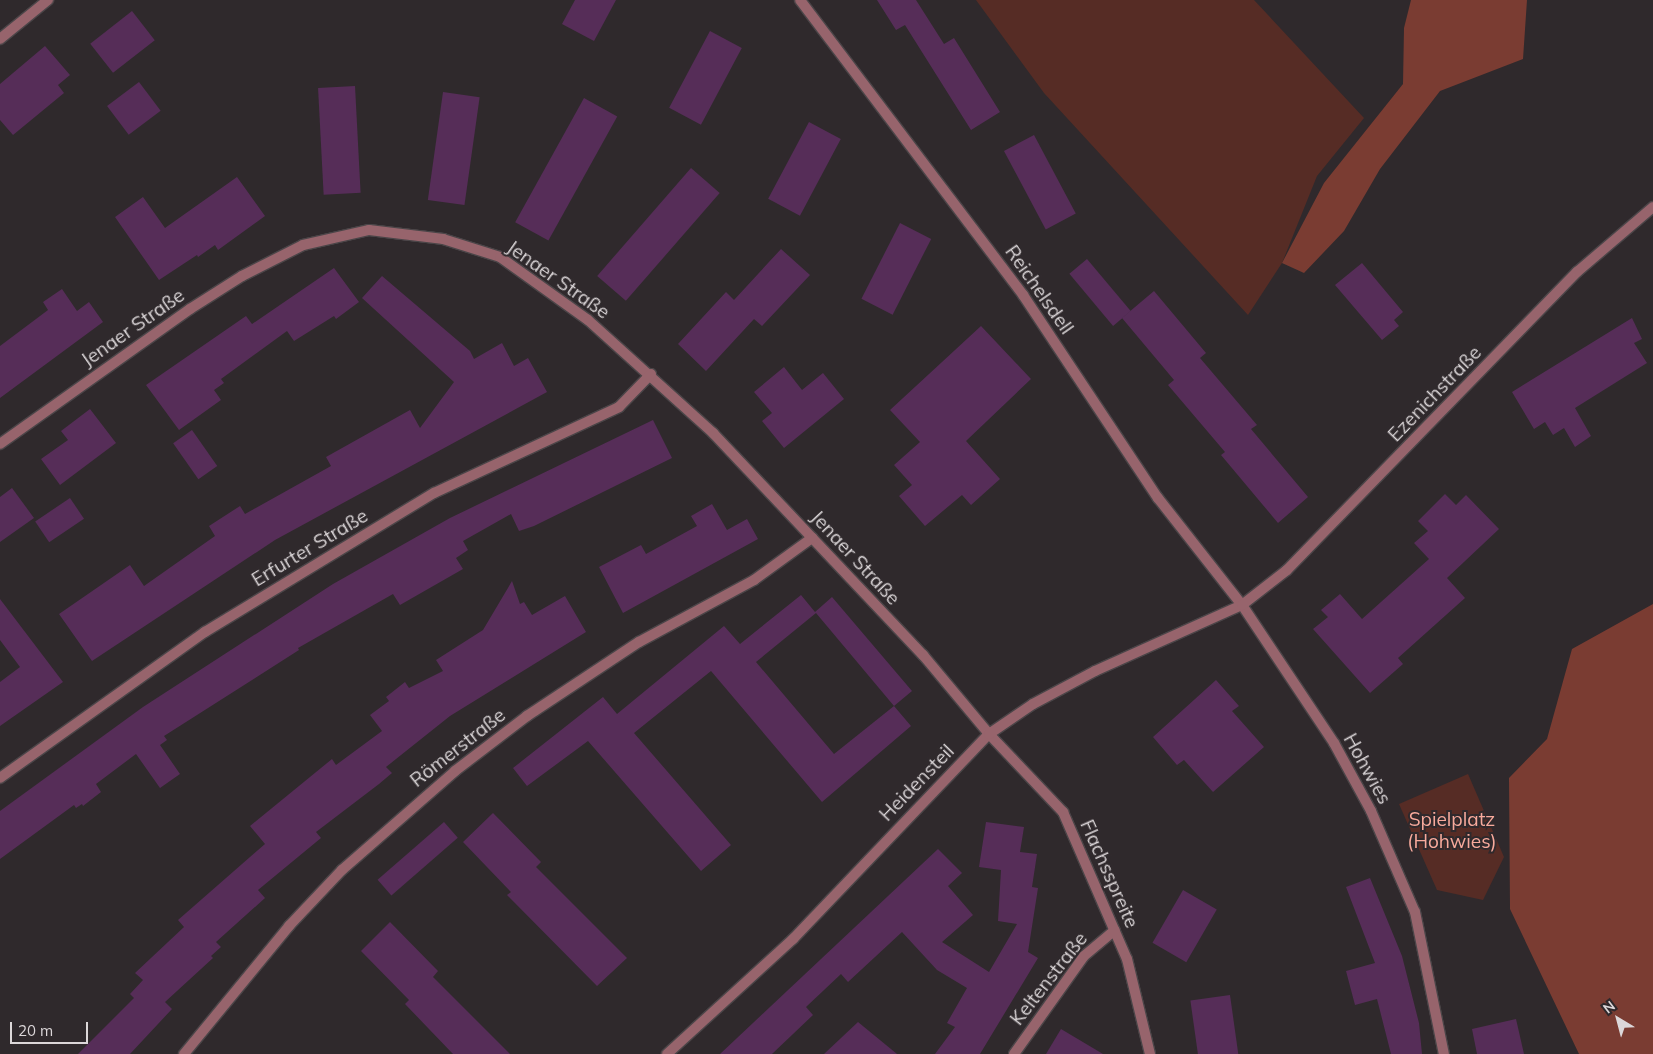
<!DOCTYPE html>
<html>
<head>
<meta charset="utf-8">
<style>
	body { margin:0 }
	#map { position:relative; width:1653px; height:1054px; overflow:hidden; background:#2f292c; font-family:Mulish,sans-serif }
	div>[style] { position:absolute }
	.green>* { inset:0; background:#562c25 }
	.forest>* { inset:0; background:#7a3c32 }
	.building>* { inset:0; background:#562d58; transform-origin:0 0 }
	.roads { filter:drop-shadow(1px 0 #4b4548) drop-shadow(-1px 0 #4b4548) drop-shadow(0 1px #4b4548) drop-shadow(0 -1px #4b4548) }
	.street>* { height:10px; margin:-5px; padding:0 5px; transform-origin:5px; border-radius:5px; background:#97646c }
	span { translate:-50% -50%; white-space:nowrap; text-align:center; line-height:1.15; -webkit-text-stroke:4px #2f292c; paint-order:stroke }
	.street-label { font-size:19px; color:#dcd7d9 }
	.park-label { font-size:19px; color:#f8aa9c }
	.north { position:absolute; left:1593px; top:994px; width:50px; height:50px; -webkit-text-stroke:4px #2f292c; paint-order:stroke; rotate:323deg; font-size:14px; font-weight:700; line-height:20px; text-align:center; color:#dcd7d9 }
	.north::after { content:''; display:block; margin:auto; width:18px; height:22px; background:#dcd7d9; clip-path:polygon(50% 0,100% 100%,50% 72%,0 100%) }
	.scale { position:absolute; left:10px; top:1022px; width:78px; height:22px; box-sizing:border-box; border:2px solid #dcd7d9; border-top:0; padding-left:6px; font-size:15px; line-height:18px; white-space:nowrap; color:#dcd7d9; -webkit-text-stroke:4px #2f292c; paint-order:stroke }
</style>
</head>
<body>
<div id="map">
	<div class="green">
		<div style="clip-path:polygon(976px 0,1254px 0,1364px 118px,1317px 176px,1282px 263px,1248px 315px,1044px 93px)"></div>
		<div style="clip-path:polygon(1468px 774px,1504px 857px,1483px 900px,1437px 890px,1399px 804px)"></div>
	</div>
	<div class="forest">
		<div style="clip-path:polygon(1411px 0,1527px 0,1523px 59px,1440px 91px,1380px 169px,1344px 231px,1304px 273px,1282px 263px,1324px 183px,1403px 84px,1404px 28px)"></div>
		<div style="clip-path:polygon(1653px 604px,1653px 1054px,1579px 1054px,1510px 909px,1509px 778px,1547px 739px,1572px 649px)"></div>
	</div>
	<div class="building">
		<div style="clip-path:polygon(575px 0,616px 0,594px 41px,562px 24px)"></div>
		<div style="clip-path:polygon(877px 0,916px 0,944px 44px,954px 38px,1000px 112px,971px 130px,905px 25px,896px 30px)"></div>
		<div style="left:132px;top:11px;width:37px;height:53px;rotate:52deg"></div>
		<div style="left:710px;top:31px;width:36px;height:87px;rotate:28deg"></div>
		<div style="clip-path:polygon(45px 46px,70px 75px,58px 85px,64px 93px,13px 135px,0 120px,0 84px)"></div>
		<div style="left:139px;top:82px;width:36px;height:40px;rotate:53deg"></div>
		<div style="left:355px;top:86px;width:107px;height:37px;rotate:87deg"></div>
		<div style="left:443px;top:92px;width:37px;height:109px;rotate:8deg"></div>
		<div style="left:584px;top:98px;width:38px;height:142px;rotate:29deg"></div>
		<div style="left:809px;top:122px;width:36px;height:87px;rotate:28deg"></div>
		<div style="left:1034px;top:135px;width:89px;height:34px;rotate:62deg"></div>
		<div style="left:691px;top:168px;width:38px;height:143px;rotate:41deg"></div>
		<div style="clip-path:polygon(237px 177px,265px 216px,218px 250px,215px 245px,198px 257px,197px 255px,159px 280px,115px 217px,143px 197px,165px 228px)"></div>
		<div style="left:900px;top:223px;width:35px;height:85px;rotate:27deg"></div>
		<div style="clip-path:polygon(781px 249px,810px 275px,762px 326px,754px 319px,706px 371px,678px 344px,726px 292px,734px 300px)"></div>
		<div style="left:1087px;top:259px;width:68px;height:23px;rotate:50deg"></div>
		<div style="clip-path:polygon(1362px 263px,1403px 312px,1394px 320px,1399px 326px,1382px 340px,1335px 285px)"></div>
		<div style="clip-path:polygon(334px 268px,359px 302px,336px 319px,334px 316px,294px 341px,287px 331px,221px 379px,224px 383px,214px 390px,221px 400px,179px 430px,146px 385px,246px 316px,252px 324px)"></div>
		<div style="clip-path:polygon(382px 276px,470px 351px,474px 359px,502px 343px,514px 366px,528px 358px,547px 392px,275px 540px,92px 661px,59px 614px,130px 565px,144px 586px,215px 536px,209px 526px,240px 506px,245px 514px,331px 466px,326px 457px,410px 410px,420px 428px,454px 382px,362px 298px)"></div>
		<div style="clip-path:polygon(62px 289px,77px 311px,89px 302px,103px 322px,0 398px,0 346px,48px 310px,43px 302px)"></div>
		<div style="clip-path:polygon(1154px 291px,1206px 353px,1200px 358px,1257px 425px,1251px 429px,1308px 497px,1278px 523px,1221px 455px,1225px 452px,1168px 385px,1174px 380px,1122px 318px)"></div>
		<div style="clip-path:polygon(1632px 318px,1642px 339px,1634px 343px,1647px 363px,1575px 408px,1591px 436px,1575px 447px,1564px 428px,1553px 435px,1545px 422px,1534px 429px,1512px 392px)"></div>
		<div style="clip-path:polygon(981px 326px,1031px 379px,966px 441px,1000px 479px,971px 505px,962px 495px,925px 526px,899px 496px,912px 485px,894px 465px,920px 442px,890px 410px)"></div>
		<div style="clip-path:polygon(784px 367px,802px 390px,823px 373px,844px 399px,784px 448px,762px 421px,772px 413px,754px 392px)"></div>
		<div style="clip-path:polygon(90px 409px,116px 443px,60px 485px,41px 459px,68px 440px,61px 431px)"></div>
		<div style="clip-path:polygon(653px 420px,672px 458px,534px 526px,519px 531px,511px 514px,463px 541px,468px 550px,456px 558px,463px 569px,400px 605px,393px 594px,298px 648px,299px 650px,164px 736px,167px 740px,160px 745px,180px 774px,160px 788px,136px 754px,96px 784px,101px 792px,83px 806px,82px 804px,76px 808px,74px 805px,0 859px,0 811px,143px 707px,333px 584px,450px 518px)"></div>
		<div style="left:192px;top:430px;width:44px;height:23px;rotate:55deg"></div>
		<div style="clip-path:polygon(12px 488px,34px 518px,0 542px,0 497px)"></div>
		<div style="clip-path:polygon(1445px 494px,1456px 505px,1466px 495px,1499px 529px,1447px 578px,1465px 598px,1398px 658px,1403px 664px,1370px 693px,1313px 629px,1328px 617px,1321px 610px,1340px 594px,1362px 619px,1429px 559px,1414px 543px,1428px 531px,1418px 521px)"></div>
		<div style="left:70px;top:498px;width:25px;height:42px;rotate:56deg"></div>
		<div style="clip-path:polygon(712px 504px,727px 530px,747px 519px,758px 539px,623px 613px,599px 567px,641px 545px,646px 554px,697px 526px,691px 516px)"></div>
		<div style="clip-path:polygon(512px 581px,520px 604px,524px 602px,532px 615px,565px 596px,586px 632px,450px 716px,386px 767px,392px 773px,379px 784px,316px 832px,321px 838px,258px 890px,265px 898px,216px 942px,221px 947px,211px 956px,213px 958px,165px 1002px,172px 1009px,130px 1054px,78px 1054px,134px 998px,130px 994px,143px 980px,135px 973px,184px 927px,178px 920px,265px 844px,250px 826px,332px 759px,336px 765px,382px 731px,370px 715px,389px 701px,386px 697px,405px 682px,409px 688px,443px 671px,436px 660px,483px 630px)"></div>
		<div style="clip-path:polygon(evenodd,801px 595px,815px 612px,832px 597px,912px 691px,894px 706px,911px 726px,822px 802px,711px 671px,634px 733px,731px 845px,701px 871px,588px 741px,527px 786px,513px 768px,603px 697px,617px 714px,724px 626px,740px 644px,801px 595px,816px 613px,894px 706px,834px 754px,756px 662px,816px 613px)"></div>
		<div style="clip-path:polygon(0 599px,63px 682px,0 726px,0 682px,20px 667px,0 640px)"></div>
		<div style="clip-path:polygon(1216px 680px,1239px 706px,1232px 711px,1264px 747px,1213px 792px,1184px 760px,1177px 765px,1153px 737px)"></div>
		<div style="clip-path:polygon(493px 813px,541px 862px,536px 867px,627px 958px,597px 986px,507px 895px,511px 892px,463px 842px)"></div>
		<div style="left:444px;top:822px;width:21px;height:88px;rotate:49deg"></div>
		<div style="clip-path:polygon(986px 822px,1024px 827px,1020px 852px,1037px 854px,1032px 887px,1038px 888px,1028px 952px,1038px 958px,980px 1054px,935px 1054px,955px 1027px,947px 1023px,967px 988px,937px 970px,902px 932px,848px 982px,841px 974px,806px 1007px,813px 1015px,772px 1054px,720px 1054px,938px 849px,962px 873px,948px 886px,973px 915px,942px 942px,989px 972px,1017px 924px,998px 921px,1001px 870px,979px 867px)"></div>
		<div style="clip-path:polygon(1370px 878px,1402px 956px,1419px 1023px,1422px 1054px,1391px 1054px,1377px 999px,1355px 1005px,1346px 971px,1375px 963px,1346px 887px)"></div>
		<div style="left:1183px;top:890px;width:39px;height:61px;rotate:30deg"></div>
		<div style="clip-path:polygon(390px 922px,438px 971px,433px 977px,510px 1054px,453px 1054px,405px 1004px,409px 1000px,361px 951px)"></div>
		<div style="left:1230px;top:995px;width:60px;height:40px;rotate:82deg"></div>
		<div style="clip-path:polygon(1516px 1019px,1524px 1054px,1477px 1054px,1472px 1029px)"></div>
		<div style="clip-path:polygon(858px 1022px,897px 1054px,824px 1054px)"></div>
		<div style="clip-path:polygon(1061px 1029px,1103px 1054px,1046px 1054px)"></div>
	</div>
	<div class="roads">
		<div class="street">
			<div style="left:800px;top:0;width:370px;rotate:52.9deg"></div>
			<div style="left:1023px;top:295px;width:244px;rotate:56.4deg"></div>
			<div style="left:1158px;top:498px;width:136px;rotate:51.9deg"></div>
			<div style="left:1242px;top:605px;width:166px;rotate:56.3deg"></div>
			<div style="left:1334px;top:743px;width:77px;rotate:61.4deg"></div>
			<div style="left:1371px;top:811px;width:110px;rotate:66.5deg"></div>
			<div style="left:1415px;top:912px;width:145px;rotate:78.5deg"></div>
			<div style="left:0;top:39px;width:62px;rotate:-39.1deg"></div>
			<div style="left:0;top:444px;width:233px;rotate:-35.4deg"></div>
			<div style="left:190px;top:309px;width:62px;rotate:-32.4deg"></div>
			<div style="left:242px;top:276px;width:68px;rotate:-26.9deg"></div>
			<div style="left:303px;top:245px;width:68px;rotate:-12.8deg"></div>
			<div style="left:369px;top:230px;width:75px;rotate:6.9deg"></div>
			<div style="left:443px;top:239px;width:60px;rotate:17.5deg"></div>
			<div style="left:500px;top:257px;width:108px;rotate:35.6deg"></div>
			<div style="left:588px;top:320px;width:169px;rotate:42.1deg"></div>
			<div style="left:713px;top:433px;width:306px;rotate:46.6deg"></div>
			<div style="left:923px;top:655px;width:103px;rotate:50.1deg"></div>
			<div style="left:989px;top:734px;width:108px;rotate:46.5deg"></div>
			<div style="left:1063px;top:812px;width:160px;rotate:66.5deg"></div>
			<div style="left:1127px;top:959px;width:98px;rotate:76.4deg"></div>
			<div style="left:0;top:778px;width:252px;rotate:-35.5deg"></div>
			<div style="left:205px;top:632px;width:268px;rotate:-31.3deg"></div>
			<div style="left:434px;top:493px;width:204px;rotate:-24.9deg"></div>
			<div style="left:619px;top:407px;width:46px;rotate:-45.9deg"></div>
			<div style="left:184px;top:1054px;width:166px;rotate:-50.6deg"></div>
			<div style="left:289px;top:926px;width:77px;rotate:-46.6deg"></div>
			<div style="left:342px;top:870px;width:150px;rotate:-41.2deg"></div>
			<div style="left:455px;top:771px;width:91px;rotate:-37.4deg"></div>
			<div style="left:527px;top:716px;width:134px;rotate:-33.5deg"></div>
			<div style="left:639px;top:642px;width:131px;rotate:-28.3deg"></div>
			<div style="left:754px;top:580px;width:72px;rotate:-35.9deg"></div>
			<div style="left:667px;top:1054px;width:171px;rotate:-42.4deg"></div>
			<div style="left:793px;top:939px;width:284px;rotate:-46.3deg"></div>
			<div style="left:989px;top:734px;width:53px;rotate:-34.3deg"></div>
			<div style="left:1033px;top:704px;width:70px;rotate:-28deg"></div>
			<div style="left:1095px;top:671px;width:161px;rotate:-24.2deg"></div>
			<div style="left:1242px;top:605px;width:57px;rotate:-37.9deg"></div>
			<div style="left:1287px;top:570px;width:416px;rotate:-45.8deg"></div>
			<div style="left:1577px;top:272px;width:100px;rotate:-40.5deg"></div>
			<div style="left:1014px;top:1054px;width:120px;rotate:-54.5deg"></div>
			<div style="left:1084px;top:956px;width:40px;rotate:-40deg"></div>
		</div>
	</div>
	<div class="street-label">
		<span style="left:558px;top:280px;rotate:35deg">Jenaer Straße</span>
		<span style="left:1039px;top:290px;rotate:55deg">Reichelsdell</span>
		<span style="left:133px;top:328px;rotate:-35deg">Jenaer Straße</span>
		<span style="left:1435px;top:394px;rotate:-46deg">Ezenichstraße</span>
		<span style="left:310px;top:548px;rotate:-31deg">Erfurter Straße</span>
		<span style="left:855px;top:558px;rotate:47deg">Jenaer Straße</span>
		<span style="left:458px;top:748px;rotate:-38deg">Römerstraße</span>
		<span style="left:1367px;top:769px;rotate:61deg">Hohwies</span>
		<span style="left:917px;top:783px;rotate:-46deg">Heidensteil</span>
		<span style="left:1109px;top:874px;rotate:66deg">Flachsspreite</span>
		<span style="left:1049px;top:979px;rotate:-52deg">Keltenstraße</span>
	</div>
	<div class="park-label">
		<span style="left:1452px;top:831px">Spielplatz<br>(Hohwies)</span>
	</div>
	<div class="north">N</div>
	<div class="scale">20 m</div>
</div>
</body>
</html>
